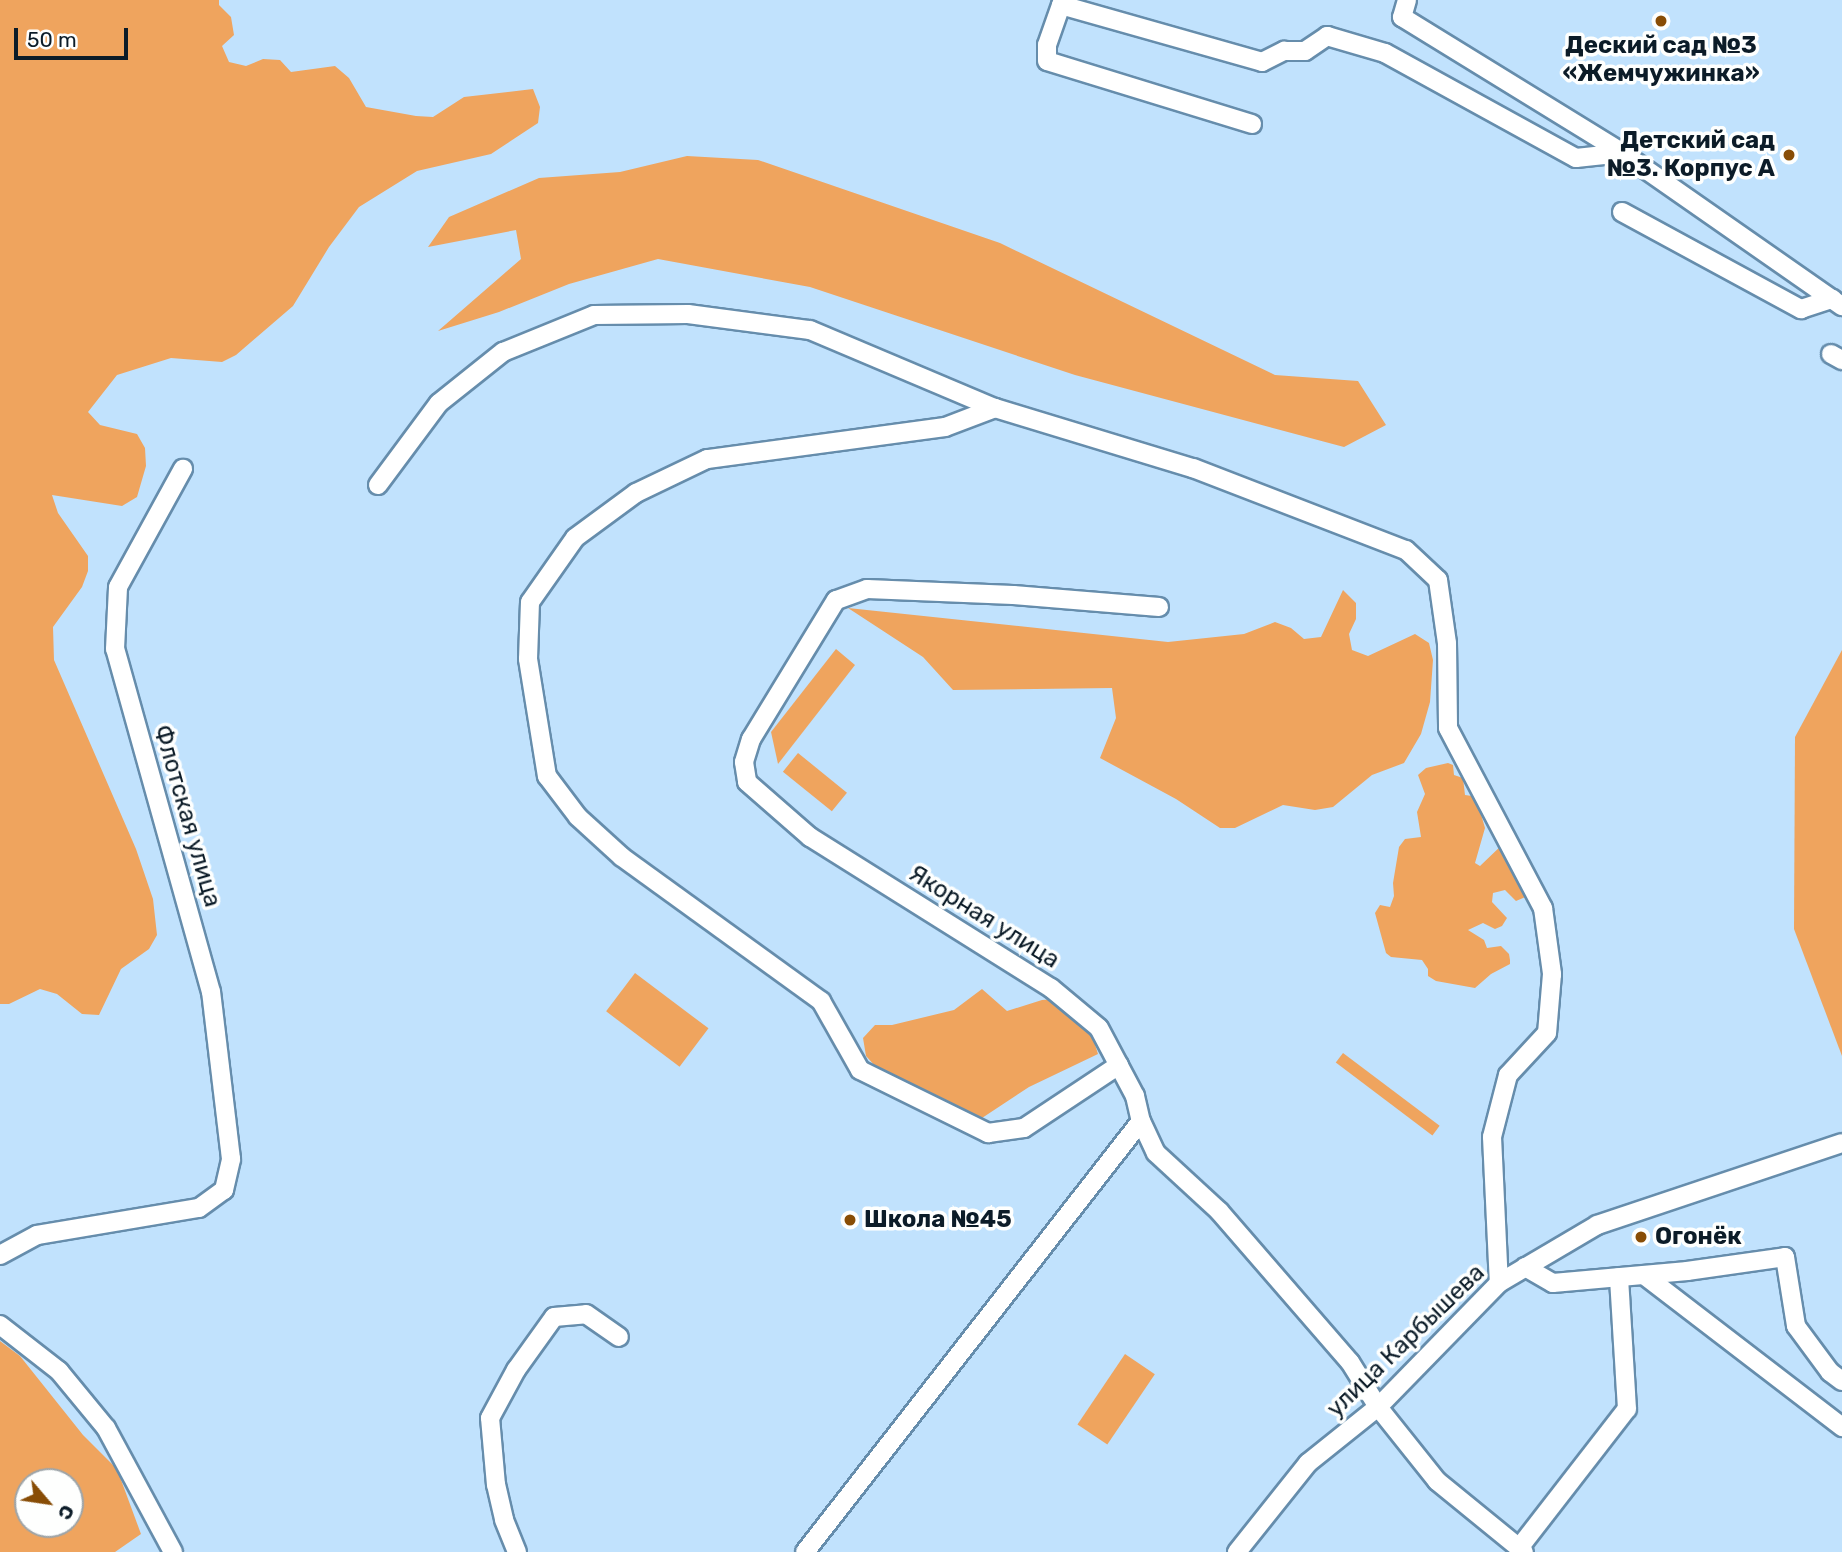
<!DOCTYPE html>
<html>
<head>
<meta charset="utf-8">
<style>
	body { margin:0 }
	#map { position:relative; width:1842px; height:1552px; overflow:hidden; background:#c1e2fd; font-family:Rubik,sans-serif }
	div>[style] { position:absolute }
	.green>* { inset:0; background:#efa45e; transform-origin:0 0 }
	.roads { filter:drop-shadow(2px 0 #668dac) drop-shadow(-2px 0 #668dac) drop-shadow(0 2px #668dac) drop-shadow(0 -2px #668dac) }
	.street>* { height:18px; margin:-9px; padding:0 9px; transform-origin:9px; border-radius:9px; background:#fff }
	.dots>* { width:19px; height:19px; translate:-50% -50%; box-sizing:border-box; border:4px solid #fefffe; border-radius:50% }
	span { translate:-50% -50%; white-space:nowrap; text-align:center; line-height:1.15; -webkit-text-stroke:7px #fefffe; paint-order:stroke }
	.poi-label { font-size:24px; color:#0c1c28; font-weight:700 }
	.right { translate:-100% -50%; text-align:right }
	.left { translate:0 -50%; text-align:left }
	.street-label { font-size:24px; color:#0c1c28 }
	.north { position:absolute; left:14px; top:1468px; width:70px; height:70px; box-sizing:border-box; background:#fefffe; border:2px solid #9da4a8; border-radius:50%; rotate:119deg; font-size:19px; font-weight:700; line-height:28px; text-align:center; color:#0c1c28 }
	.north::after { content:''; display:block; margin:auto; width:24px; height:32px; background:#884d06; clip-path:polygon(50% 0,100% 100%,50% 72%,0 100%) }
	.scale { position:absolute; left:14px; top:28px; width:114px; height:32px; box-sizing:border-box; border:4px solid #0c1c28; border-top:0; padding-left:9px; font-size:21px; line-height:24px; white-space:nowrap; color:#0c1c28; -webkit-text-stroke:5px #fefffe; paint-order:stroke }
</style>
</head>
<body>
<div id="map">
	<div class="green">
		<div style="clip-path:polygon(0 0,219px 0,219px 5px,231px 17px,234px 35px,222px 46px,229px 62px,246px 66px,263px 59px,280px 60px,291px 72px,335px 66px,349px 78px,366px 107px,416px 116px,433px 117px,464px 97px,533px 89px,540px 107px,538px 123px,491px 154px,417px 171px,359px 207px,329px 247px,293px 306px,236px 355px,222px 362px,171px 358px,117px 375px,88px 412px,100px 425px,137px 434px,145px 448px,146px 466px,137px 497px,122px 506px,52px 495px,58px 513px,88px 556px,88px 571px,82px 587px,53px 627px,54px 660px,136px 849px,153px 899px,157px 935px,149px 949px,121px 969px,99px 1015px,82px 1014px,57px 994px,40px 989px,9px 1004px,0 1004px)"></div>
		<div style="clip-path:polygon(687px 156px,758px 160px,1000px 243px,1275px 375px,1358px 381px,1386px 425px,1344px 447px,1075px 375px,810px 287px,658px 259px,569px 284px,499px 312px,438px 331px,521px 259px,516px 230px,428px 247px,449px 217px,539px 178px,620px 172px)"></div>
		<div style="clip-path:polygon(1343px 590px,1356px 603px,1356px 619px,1349px 634px,1352px 650px,1368px 656px,1415px 634px,1429px 643px,1433px 660px,1430px 702px,1421px 734px,1404px 763px,1372px 775px,1333px 807px,1315px 810px,1283px 805px,1235px 828px,1220px 828px,1176px 799px,1100px 758px,1116px 718px,1112px 688px,953px 690px,923px 657px,848px 608px,1168px 642px,1244px 634px,1275px 622px,1291px 628px,1304px 639px,1321px 637px)"></div>
		<div style="clip-path:polygon(836px 649px,855px 665px,778px 764px,771px 732px)"></div>
		<div style="clip-path:polygon(1842px 650px,1842px 1056px,1794px 929px,1795px 737px)"></div>
		<div style="left:798px;top:753px;width:63px;height:24px;rotate:39deg"></div>
		<div style="clip-path:polygon(1448px 763px,1453px 765px,1454px 775px,1463px 778px,1465px 795px,1472px 796px,1478px 804px,1485px 828px,1475px 863px,1480px 866px,1504px 843px,1528px 896px,1516px 901px,1505px 890px,1493px 893px,1492px 902px,1507px 918px,1502px 926px,1495px 929px,1483px 923px,1468px 930px,1484px 940px,1487px 948px,1501px 946px,1509px 954px,1510px 960px,1510px 964px,1491px 974px,1475px 988px,1436px 981px,1428px 976px,1428px 969px,1422px 960px,1391px 957px,1386px 953px,1375px 913px,1380px 905px,1390px 907px,1394px 896px,1393px 883px,1399px 847px,1405px 839px,1421px 837px,1417px 812px,1425px 794px,1418px 775px,1426px 768px)"></div>
		<div style="left:635px;top:973px;width:92px;height:48px;rotate:37deg"></div>
		<div style="clip-path:polygon(982px 989px,1007px 1011px,1042px 1000px,1057px 999px,1091px 1032px,1098px 1054px,1029px 1087px,982px 1118px,946px 1109px,876px 1067px,866px 1056px,863px 1038px,875px 1025px,892px 1025px,954px 1010px)"></div>
		<div style="left:1343px;top:1053px;width:121px;height:12px;rotate:37deg"></div>
		<div style="clip-path:polygon(evenodd,0 1341px,20px 1356px,83px 1435px,117px 1469px,141px 1534px,115px 1552px,0 1552px,0 1341px,28px 1482px,70px 1482px,70px 1524px,28px 1524px,28px 1482px)"></div>
		<div style="left:1125px;top:1354px;width:36px;height:85px;rotate:34deg"></div>
	</div>
	<div class="roads">
		<div class="street">
			<div style="left:1407px;top:0;width:18px;rotate:106deg"></div>
			<div style="left:1402px;top:17px;width:254px;rotate:31.6deg"></div>
			<div style="left:1618px;top:150px;width:273px;rotate:34.9deg"></div>
			<div style="left:1252px;top:124px;width:214px;rotate:-162.9deg"></div>
			<div style="left:1047px;top:61px;width:16px;rotate:-90deg"></div>
			<div style="left:1047px;top:45px;width:42px;rotate:-70.7deg"></div>
			<div style="left:1061px;top:5px;width:209px;rotate:15.8deg"></div>
			<div style="left:1262px;top:62px;width:25px;rotate:-27deg"></div>
			<div style="left:1284px;top:51px;width:21px"></div>
			<div style="left:1305px;top:51px;width:27px;rotate:-34deg"></div>
			<div style="left:1327px;top:36px;width:60px;rotate:16.3deg"></div>
			<div style="left:1385px;top:53px;width:218px;rotate:28.8deg"></div>
			<div style="left:1576px;top:158px;width:47px;rotate:-6.1deg"></div>
			<div style="left:1622px;top:212px;width:204px;rotate:28.5deg"></div>
			<div style="left:1801px;top:309px;width:33px;rotate:-18deg"></div>
			<div style="left:1831px;top:354px;width:13px;rotate:29deg"></div>
			<div style="left:995px;top:408px;width:53px;rotate:159.2deg"></div>
			<div style="left:945px;top:427px;width:240px;rotate:172.3deg"></div>
			<div style="left:707px;top:459px;width:79px;rotate:154.4deg"></div>
			<div style="left:636px;top:493px;width:76px;rotate:143.6deg"></div>
			<div style="left:575px;top:538px;width:78px;rotate:125.1deg"></div>
			<div style="left:530px;top:602px;width:57px;rotate:92deg"></div>
			<div style="left:528px;top:659px;width:119px;rotate:80.8deg"></div>
			<div style="left:547px;top:776px;width:51px;rotate:52.9deg"></div>
			<div style="left:578px;top:817px;width:59px;rotate:42.3deg"></div>
			<div style="left:622px;top:857px;width:246px;rotate:35.9deg"></div>
			<div style="left:821px;top:1001px;width:79px;rotate:60.5deg"></div>
			<div style="left:860px;top:1070px;width:143px;rotate:26.2deg"></div>
			<div style="left:988px;top:1133px;width:36px;rotate:-8deg"></div>
			<div style="left:1024px;top:1128px;width:114px;rotate:-33.6deg"></div>
			<div style="left:378px;top:485px;width:102px;rotate:-53.4deg"></div>
			<div style="left:439px;top:403px;width:82px;rotate:-38.6deg"></div>
			<div style="left:503px;top:352px;width:98px;rotate:-22.1deg"></div>
			<div style="left:594px;top:315px;width:94px;rotate:-0.6deg"></div>
			<div style="left:688px;top:314px;width:123px;rotate:7.5deg"></div>
			<div style="left:810px;top:330px;width:201px;rotate:22.9deg"></div>
			<div style="left:995px;top:408px;width:207px;rotate:16.9deg"></div>
			<div style="left:1193px;top:468px;width:228px;rotate:21.1deg"></div>
			<div style="left:1406px;top:550px;width:44px;rotate:43.2deg"></div>
			<div style="left:1438px;top:580px;width:64px;rotate:81.9deg"></div>
			<div style="left:1447px;top:643px;width:85px;rotate:89.3deg"></div>
			<div style="left:1448px;top:728px;width:204px;rotate:62.2deg"></div>
			<div style="left:1543px;top:908px;width:67px;rotate:82.2deg"></div>
			<div style="left:1552px;top:974px;width:59px;rotate:94.8deg"></div>
			<div style="left:1547px;top:1033px;width:57px;rotate:132.9deg"></div>
			<div style="left:1508px;top:1075px;width:64px;rotate:104.5deg"></div>
			<div style="left:1492px;top:1137px;width:146px;rotate:87.3deg"></div>
			<div style="left:1159px;top:607px;width:146px;rotate:-175.3deg"></div>
			<div style="left:1013px;top:595px;width:146px;rotate:-177.6deg"></div>
			<div style="left:867px;top:589px;width:33px;rotate:160deg"></div>
			<div style="left:836px;top:600px;width:163px;rotate:121.4deg"></div>
			<div style="left:751px;top:739px;width:24px;rotate:107deg"></div>
			<div style="left:744px;top:762px;width:20px;rotate:81deg"></div>
			<div style="left:747px;top:782px;width:84px;rotate:41.1deg"></div>
			<div style="left:810px;top:837px;width:284px;rotate:32.1deg"></div>
			<div style="left:1051px;top:988px;width:62px;rotate:39.8deg"></div>
			<div style="left:1099px;top:1028px;width:77px;rotate:62.1deg"></div>
			<div style="left:1135px;top:1096px;width:26px;rotate:77deg"></div>
			<div style="left:1141px;top:1121px;width:35px;rotate:65deg"></div>
			<div style="left:1156px;top:1153px;width:86px;rotate:42.6deg"></div>
			<div style="left:1219px;top:1211px;width:200px;rotate:49.1deg"></div>
			<div style="left:1350px;top:1362px;width:53px;rotate:58.1deg"></div>
			<div style="left:1378px;top:1407px;width:95px;rotate:51.4deg"></div>
			<div style="left:1437px;top:1481px;width:112px;rotate:39.2deg"></div>
			<div style="left:0;top:1255px;width:42px;rotate:-28.4deg"></div>
			<div style="left:37px;top:1235px;width:164px;rotate:-9.5deg"></div>
			<div style="left:199px;top:1208px;width:31px;rotate:-36deg"></div>
			<div style="left:224px;top:1190px;width:32px;rotate:-77deg"></div>
			<div style="left:231px;top:1159px;width:168px;rotate:-96.8deg"></div>
			<div style="left:211px;top:992px;width:356px;rotate:-105.6deg"></div>
			<div style="left:115px;top:649px;width:62px;rotate:-87.2deg"></div>
			<div style="left:118px;top:587px;width:135px;rotate:-61.2deg"></div>
			<div style="left:1525px;top:1267px;width:32px;rotate:30deg"></div>
			<div style="left:1553px;top:1283px;width:135px;rotate:-5.1deg"></div>
			<div style="left:1687px;top:1271px;width:99px;rotate:-8.1deg"></div>
			<div style="left:1785px;top:1257px;width:70px;rotate:80.9deg"></div>
			<div style="left:1796px;top:1326px;width:57px;rotate:53.5deg"></div>
			<div style="left:1830px;top:1372px;width:15px;rotate:37deg"></div>
			<div style="left:1644px;top:1275px;width:250px;rotate:37.5deg"></div>
			<div style="left:0;top:1325px;width:75px;rotate:37.9deg"></div>
			<div style="left:59px;top:1371px;width:74px;rotate:50.5deg"></div>
			<div style="left:106px;top:1428px;width:141px;rotate:61.6deg"></div>
			<div style="left:1519px;top:1548px;width:176px;rotate:-52.2deg"></div>
			<div style="left:1627px;top:1409px;width:132px;rotate:-93.5deg"></div>
			<div style="left:517px;top:1552px;width:35px;rotate:-112deg"></div>
			<div style="left:504px;top:1519px;width:35px;rotate:-103deg"></div>
			<div style="left:496px;top:1485px;width:67px;rotate:-95.1deg"></div>
			<div style="left:490px;top:1418px;width:55px;rotate:-61.6deg"></div>
			<div style="left:516px;top:1370px;width:65px;rotate:-54.4deg"></div>
			<div style="left:554px;top:1317px;width:32px;rotate:-5deg"></div>
			<div style="left:586px;top:1314px;width:40px;rotate:34.9deg"></div>
			<div style="left:805px;top:1552px;width:546px;rotate:-52.06deg"></div>
			<div style="left:1237px;top:1552px;width:114px;rotate:-51.4deg"></div>
			<div style="left:1308px;top:1463px;width:90px;rotate:-38.7deg"></div>
			<div style="left:1378px;top:1407px;width:173px;rotate:-45.7deg"></div>
			<div style="left:1499px;top:1283px;width:114px;rotate:-30.6deg"></div>
			<div style="left:1597px;top:1225px;width:258px;rotate:-18.5deg"></div>
		</div>
	</div>
	<div class="dots">
		<div style="left:1661px;top:21px;background:#884d06"></div>
		<div style="left:1789px;top:155px;background:#884d06"></div>
		<div style="left:850px;top:1220px;background:#884d06"></div>
		<div style="left:1641px;top:1237px;background:#884d06"></div>
	</div>
	<div class="poi-label">
		<span style="left:1661px;top:60px">Деский сад №3<br>«Жемчужинка»</span>
		<span class="right" style="left:1775px;top:155px">Детский сад<br>№3. Корпус А</span>
		<span class="left" style="left:864px;top:1220px">Школа №45</span>
		<span class="left" style="left:1655px;top:1237px">Огонёк</span>
	</div>
	<div class="street-label">
		<span style="left:187px;top:816px;rotate:74deg">Флотская улица</span>
		<span style="left:984px;top:917px;rotate:32deg">Якорная улица</span>
		<span style="left:1406px;top:1341px;rotate:-44deg">улица Карбышева</span>
	</div>
	<div class="north">С</div>
	<div class="scale">50 m</div>
</div>
</body>
</html>
